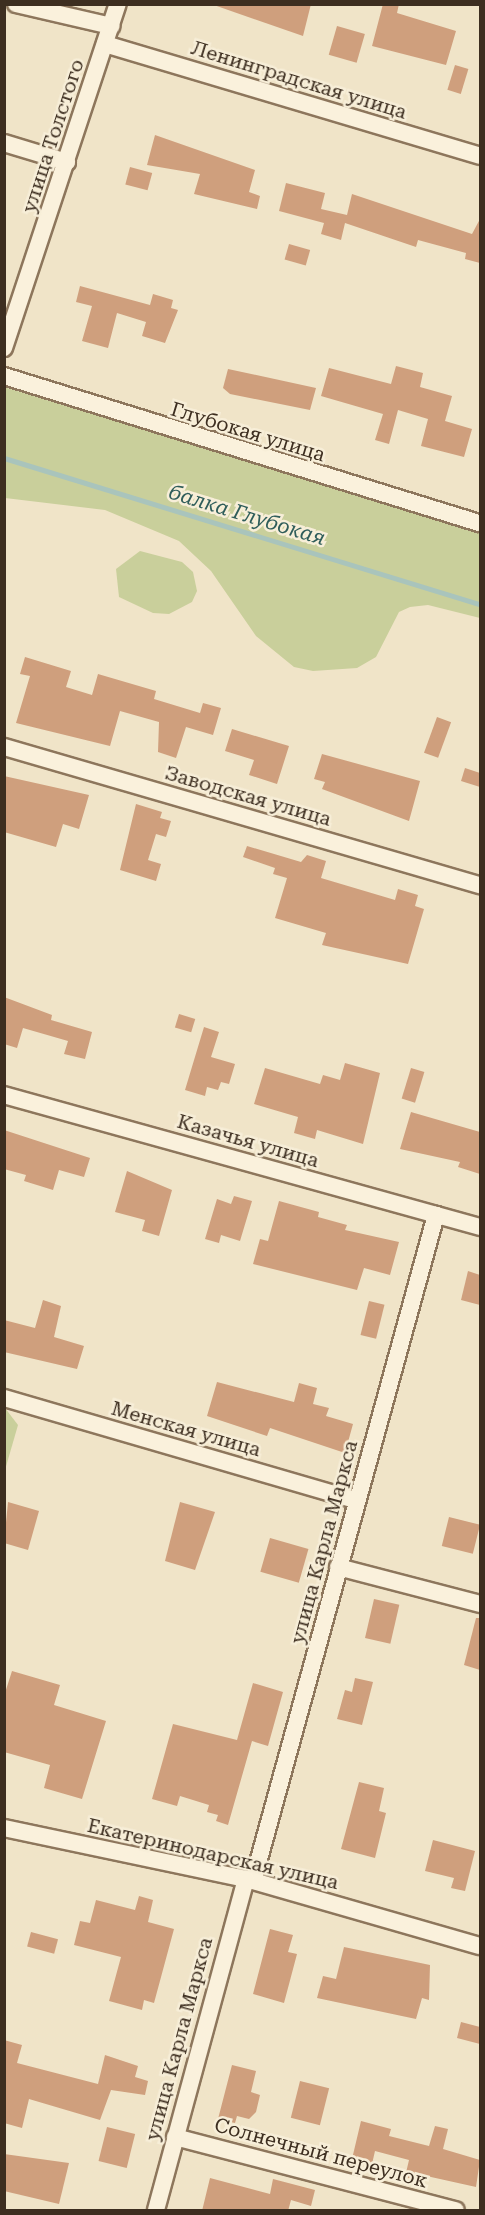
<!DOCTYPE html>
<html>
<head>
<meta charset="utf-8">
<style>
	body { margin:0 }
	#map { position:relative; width:485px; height:2215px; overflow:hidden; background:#f0e4c8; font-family:"Roboto Serif",serif }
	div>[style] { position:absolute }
	.green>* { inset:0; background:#c9cf9b }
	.stream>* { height:5px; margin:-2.5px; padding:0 2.5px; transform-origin:2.5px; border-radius:2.5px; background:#a9c4bc }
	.building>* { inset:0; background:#cf9f7d; transform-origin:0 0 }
	.roads { filter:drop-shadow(2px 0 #8d765c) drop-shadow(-2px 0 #8d765c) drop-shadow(0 2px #8d765c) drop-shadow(0 -2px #8d765c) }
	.street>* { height:16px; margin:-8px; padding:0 8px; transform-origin:8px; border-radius:8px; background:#faf1dc }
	span { translate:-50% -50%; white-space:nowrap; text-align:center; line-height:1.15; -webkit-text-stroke:5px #f7eed8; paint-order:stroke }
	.street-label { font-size:20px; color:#3d2e20 }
	.water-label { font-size:21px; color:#2f5d5a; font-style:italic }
	.frame { position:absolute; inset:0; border:6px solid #3d2e20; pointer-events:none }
</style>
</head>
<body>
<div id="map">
	<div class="green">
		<div style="clip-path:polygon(4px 387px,480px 532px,480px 618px,428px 605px,410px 607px,399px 612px,376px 657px,357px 668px,313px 671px,294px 667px,256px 636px,211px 571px,179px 541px,105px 510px,5px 498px)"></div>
		<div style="clip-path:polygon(140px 551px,182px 562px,193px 572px,197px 591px,192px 602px,169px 614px,153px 613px,119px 597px,116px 569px)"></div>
		<div style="clip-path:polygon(5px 1408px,18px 1425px,5px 1470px,4px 1408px)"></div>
	</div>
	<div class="stream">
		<div style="left:4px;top:458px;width:498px;rotate:17.1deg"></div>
	</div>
	<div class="building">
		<div style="clip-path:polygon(211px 4px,311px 4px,303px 36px)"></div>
		<div style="clip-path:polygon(383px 4px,399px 4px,397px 13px,456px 31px,446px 65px,372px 46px)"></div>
		<div style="left:337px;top:26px;width:29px;height:30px;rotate:16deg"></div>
		<div style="left:455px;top:65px;width:14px;height:26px;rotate:17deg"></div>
		<div style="clip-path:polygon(155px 135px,255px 170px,249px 192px,260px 196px,257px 209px,194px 194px,200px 174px,147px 165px)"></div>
		<div style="left:130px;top:167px;width:23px;height:18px;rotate:15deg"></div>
		<div style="clip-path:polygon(286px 183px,325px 193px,321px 209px,347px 215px,352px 194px,472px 234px,480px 219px,480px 263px,465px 259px,466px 253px,418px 240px,416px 247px,345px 223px,341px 240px,321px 234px,324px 223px,279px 211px)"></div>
		<div style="left:289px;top:244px;width:22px;height:16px;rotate:16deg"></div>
		<div style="clip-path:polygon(80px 286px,150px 305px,153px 294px,173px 300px,171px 308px,178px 310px,165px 343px,142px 336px,146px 322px,117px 313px,108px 348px,82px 341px,92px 306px,76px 302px)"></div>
		<div style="clip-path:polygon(396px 366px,423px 373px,420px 387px,452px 396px,445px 421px,472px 429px,464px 457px,421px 446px,428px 419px,398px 410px,389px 444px,375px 440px,383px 414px,321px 396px,329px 368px,391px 384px)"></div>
		<div style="clip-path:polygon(228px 369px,316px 388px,310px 410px,230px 394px,223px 388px)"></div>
		<div style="clip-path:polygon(25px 657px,71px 671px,66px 687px,92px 695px,98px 674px,156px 691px,154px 699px,200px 713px,203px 703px,221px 708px,213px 735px,186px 727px,176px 758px,158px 752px,159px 722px,120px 711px,110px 746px,16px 723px,30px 676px,20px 674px)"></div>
		<div style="left:437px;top:717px;width:15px;height:38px;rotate:20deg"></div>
		<div style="clip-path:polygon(232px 729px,289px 746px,277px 784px,249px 775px,254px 760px,225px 751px)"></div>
		<div style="clip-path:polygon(322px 754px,420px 781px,409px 821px,322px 789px,325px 782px,314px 779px)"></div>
		<div style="clip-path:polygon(465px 768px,480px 773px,480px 787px,461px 781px)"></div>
		<div style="clip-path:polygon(4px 776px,89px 795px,79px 829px,63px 824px,56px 847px,4px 832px)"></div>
		<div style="clip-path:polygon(136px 804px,162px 812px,160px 818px,171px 821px,166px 837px,156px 834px,148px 860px,161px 864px,156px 881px,120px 870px)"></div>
		<div style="clip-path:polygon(247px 846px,301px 862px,307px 855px,326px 861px,321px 878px,395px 900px,398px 889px,418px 895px,415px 906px,424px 909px,408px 964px,322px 945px,326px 933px,275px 918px,287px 878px,273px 874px,275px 868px,243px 857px)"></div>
		<div style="clip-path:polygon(4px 997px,52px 1015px,51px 1020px,92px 1032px,85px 1059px,64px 1054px,68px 1041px,23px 1028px,17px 1048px,4px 1044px)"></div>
		<div style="left:179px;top:1014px;width:17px;height:14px;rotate:17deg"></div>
		<div style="clip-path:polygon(204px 1027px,219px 1032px,211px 1057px,235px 1064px,229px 1084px,221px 1082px,218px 1090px,207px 1087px,205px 1096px,185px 1090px)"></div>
		<div style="clip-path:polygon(345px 1063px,380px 1073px,363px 1144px,317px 1130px,315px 1139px,294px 1133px,298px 1117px,254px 1104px,265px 1068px,320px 1084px,323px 1075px,340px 1080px)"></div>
		<div style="left:411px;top:1068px;width:14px;height:32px;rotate:17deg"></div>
		<div style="clip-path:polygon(411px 1112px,480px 1132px,480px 1174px,458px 1167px,460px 1162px,400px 1149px)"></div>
		<div style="clip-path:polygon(4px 1130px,90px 1158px,84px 1177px,59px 1170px,53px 1190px,24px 1181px,26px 1175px,4px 1169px)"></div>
		<div style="clip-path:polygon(127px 1171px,172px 1190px,159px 1236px,142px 1231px,145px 1220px,115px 1212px)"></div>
		<div style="clip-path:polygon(234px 1196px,252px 1201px,240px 1241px,221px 1235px,219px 1243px,205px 1239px,217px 1199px,231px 1204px)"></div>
		<div style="clip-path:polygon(279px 1201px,319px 1212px,318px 1217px,347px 1225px,345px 1230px,399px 1242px,390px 1275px,364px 1268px,357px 1290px,253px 1264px,260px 1239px,268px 1241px)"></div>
		<div style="clip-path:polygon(468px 1271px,480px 1275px,480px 1305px,461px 1300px)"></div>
		<div style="clip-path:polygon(43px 1300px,61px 1306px,54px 1337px,84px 1346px,77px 1369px,4px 1352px,4px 1320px,35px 1328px)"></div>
		<div style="left:369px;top:1301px;width:16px;height:35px;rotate:14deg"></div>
		<div style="clip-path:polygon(217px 1382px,294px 1402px,299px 1383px,317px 1388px,313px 1404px,329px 1408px,326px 1416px,353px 1424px,345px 1453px,270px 1428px,267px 1436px,207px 1416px)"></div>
		<div style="clip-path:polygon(8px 1502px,39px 1511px,28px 1550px,4px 1543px)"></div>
		<div style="clip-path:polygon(180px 1502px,215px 1512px,195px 1570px,165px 1561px)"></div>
		<div style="left:449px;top:1517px;width:32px;height:30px;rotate:14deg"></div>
		<div style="left:270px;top:1538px;width:40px;height:35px;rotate:16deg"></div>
		<div style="left:374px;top:1599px;width:26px;height:40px;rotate:13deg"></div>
		<div style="clip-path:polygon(476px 1618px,480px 1618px,480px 1670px,464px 1665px)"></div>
		<div style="clip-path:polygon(12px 1671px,60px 1685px,54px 1705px,106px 1721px,82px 1799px,44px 1788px,50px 1765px,4px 1752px,4px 1696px)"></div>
		<div style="clip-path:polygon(355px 1678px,373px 1682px,362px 1725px,337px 1719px,345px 1690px,352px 1692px)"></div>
		<div style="clip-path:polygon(253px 1683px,283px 1692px,268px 1746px,252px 1741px,228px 1825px,216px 1821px,218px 1815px,207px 1812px,209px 1805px,180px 1796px,177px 1806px,152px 1799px,173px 1724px,237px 1740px)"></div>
		<div style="clip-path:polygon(359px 1782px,384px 1788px,379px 1811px,386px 1813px,375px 1858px,341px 1849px)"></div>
		<div style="clip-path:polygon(433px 1840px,475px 1851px,465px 1891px,451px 1888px,454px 1878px,425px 1871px)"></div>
		<div style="clip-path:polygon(139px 1896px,153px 1900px,148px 1922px,174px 1929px,154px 2003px,144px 2000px,142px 2010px,109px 2001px,121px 1957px,74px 1945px,80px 1921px,90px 1923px,96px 1900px,135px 1910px)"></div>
		<div style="clip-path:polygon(270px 1929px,293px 1935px,288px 1952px,297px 1954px,284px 2003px,253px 1994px)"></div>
		<div style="left:31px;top:1932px;width:28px;height:15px;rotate:15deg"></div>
		<div style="clip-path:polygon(344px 1947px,430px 1965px,429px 2000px,422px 1998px,416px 2019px,317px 1998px,323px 1976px,336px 1979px)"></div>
		<div style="clip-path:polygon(461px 2022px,480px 2027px,480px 2044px,457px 2038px)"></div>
		<div style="clip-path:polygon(4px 2040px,22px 2045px,17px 2063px,98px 2084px,105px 2055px,138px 2066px,135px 2077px,148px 2081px,145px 2095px,111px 2090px,100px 2120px,29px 2099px,22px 2128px,4px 2123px)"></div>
		<div style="clip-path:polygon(232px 2065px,256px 2071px,251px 2092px,260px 2095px,256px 2112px,249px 2119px,237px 2116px,235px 2123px,218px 2119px)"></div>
		<div style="left:300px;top:2081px;width:30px;height:38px;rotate:14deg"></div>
		<div style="clip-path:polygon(361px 2121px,391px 2129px,389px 2136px,429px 2146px,435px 2126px,448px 2129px,443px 2149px,480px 2160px,476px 2187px,422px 2175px,421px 2181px,405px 2177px,409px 2160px,375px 2151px,372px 2164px,352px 2159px)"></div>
		<div style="left:107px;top:2127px;width:29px;height:35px;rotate:14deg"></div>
		<div style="clip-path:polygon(4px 2154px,69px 2163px,59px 2204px,4px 2191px)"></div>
		<div style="clip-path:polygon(210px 2178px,270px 2194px,273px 2179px,315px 2190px,311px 2206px,291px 2200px,288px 2211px,202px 2211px)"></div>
	</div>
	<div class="roads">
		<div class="street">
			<div style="left:16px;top:4px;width:98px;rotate:13deg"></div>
			<div style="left:105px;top:44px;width:391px;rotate:16.6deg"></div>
			<div style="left:4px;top:143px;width:66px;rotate:16.8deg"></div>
			<div style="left:4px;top:348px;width:362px;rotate:-71.7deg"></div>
			<div style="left:4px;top:376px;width:498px;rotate:17.2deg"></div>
			<div style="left:4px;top:747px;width:496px;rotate:16.2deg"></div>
			<div style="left:4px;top:1095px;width:494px;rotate:15.5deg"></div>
			<div style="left:4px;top:1398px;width:366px;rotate:16.2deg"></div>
			<div style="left:338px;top:1567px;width:147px;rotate:14.6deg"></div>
			<div style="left:4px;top:1828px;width:247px;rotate:11.9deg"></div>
			<div style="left:246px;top:1879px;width:243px;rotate:16deg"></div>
			<div style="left:253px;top:1881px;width:691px;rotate:-74.64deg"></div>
			<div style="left:175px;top:2137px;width:290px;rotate:14.6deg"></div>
			<div style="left:156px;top:2210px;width:343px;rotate:-74.8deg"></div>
		</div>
	</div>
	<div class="street-label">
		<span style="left:299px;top:80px;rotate:17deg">Ленинградская улица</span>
		<span style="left:53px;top:136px;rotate:-72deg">улица Толстого</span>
		<span style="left:248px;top:432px;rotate:17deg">Глубокая улица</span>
		<span style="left:248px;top:796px;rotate:16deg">Заводская улица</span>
		<span style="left:248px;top:1141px;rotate:16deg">Казачья улица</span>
		<span style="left:186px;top:1429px;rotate:16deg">Менская улица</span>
		<span style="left:324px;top:1542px;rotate:-75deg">улица Карла Маркса</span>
		<span style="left:213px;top:1854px;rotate:13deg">Екатеринодарская улица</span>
		<span style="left:179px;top:2039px;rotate:-75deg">улица Карла Маркса</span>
		<span style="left:321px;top:2153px;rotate:15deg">Солнечный переулок</span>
	</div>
	<div class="water-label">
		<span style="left:247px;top:515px;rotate:17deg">балка Глубокая</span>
	</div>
	<div class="frame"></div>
</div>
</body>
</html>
